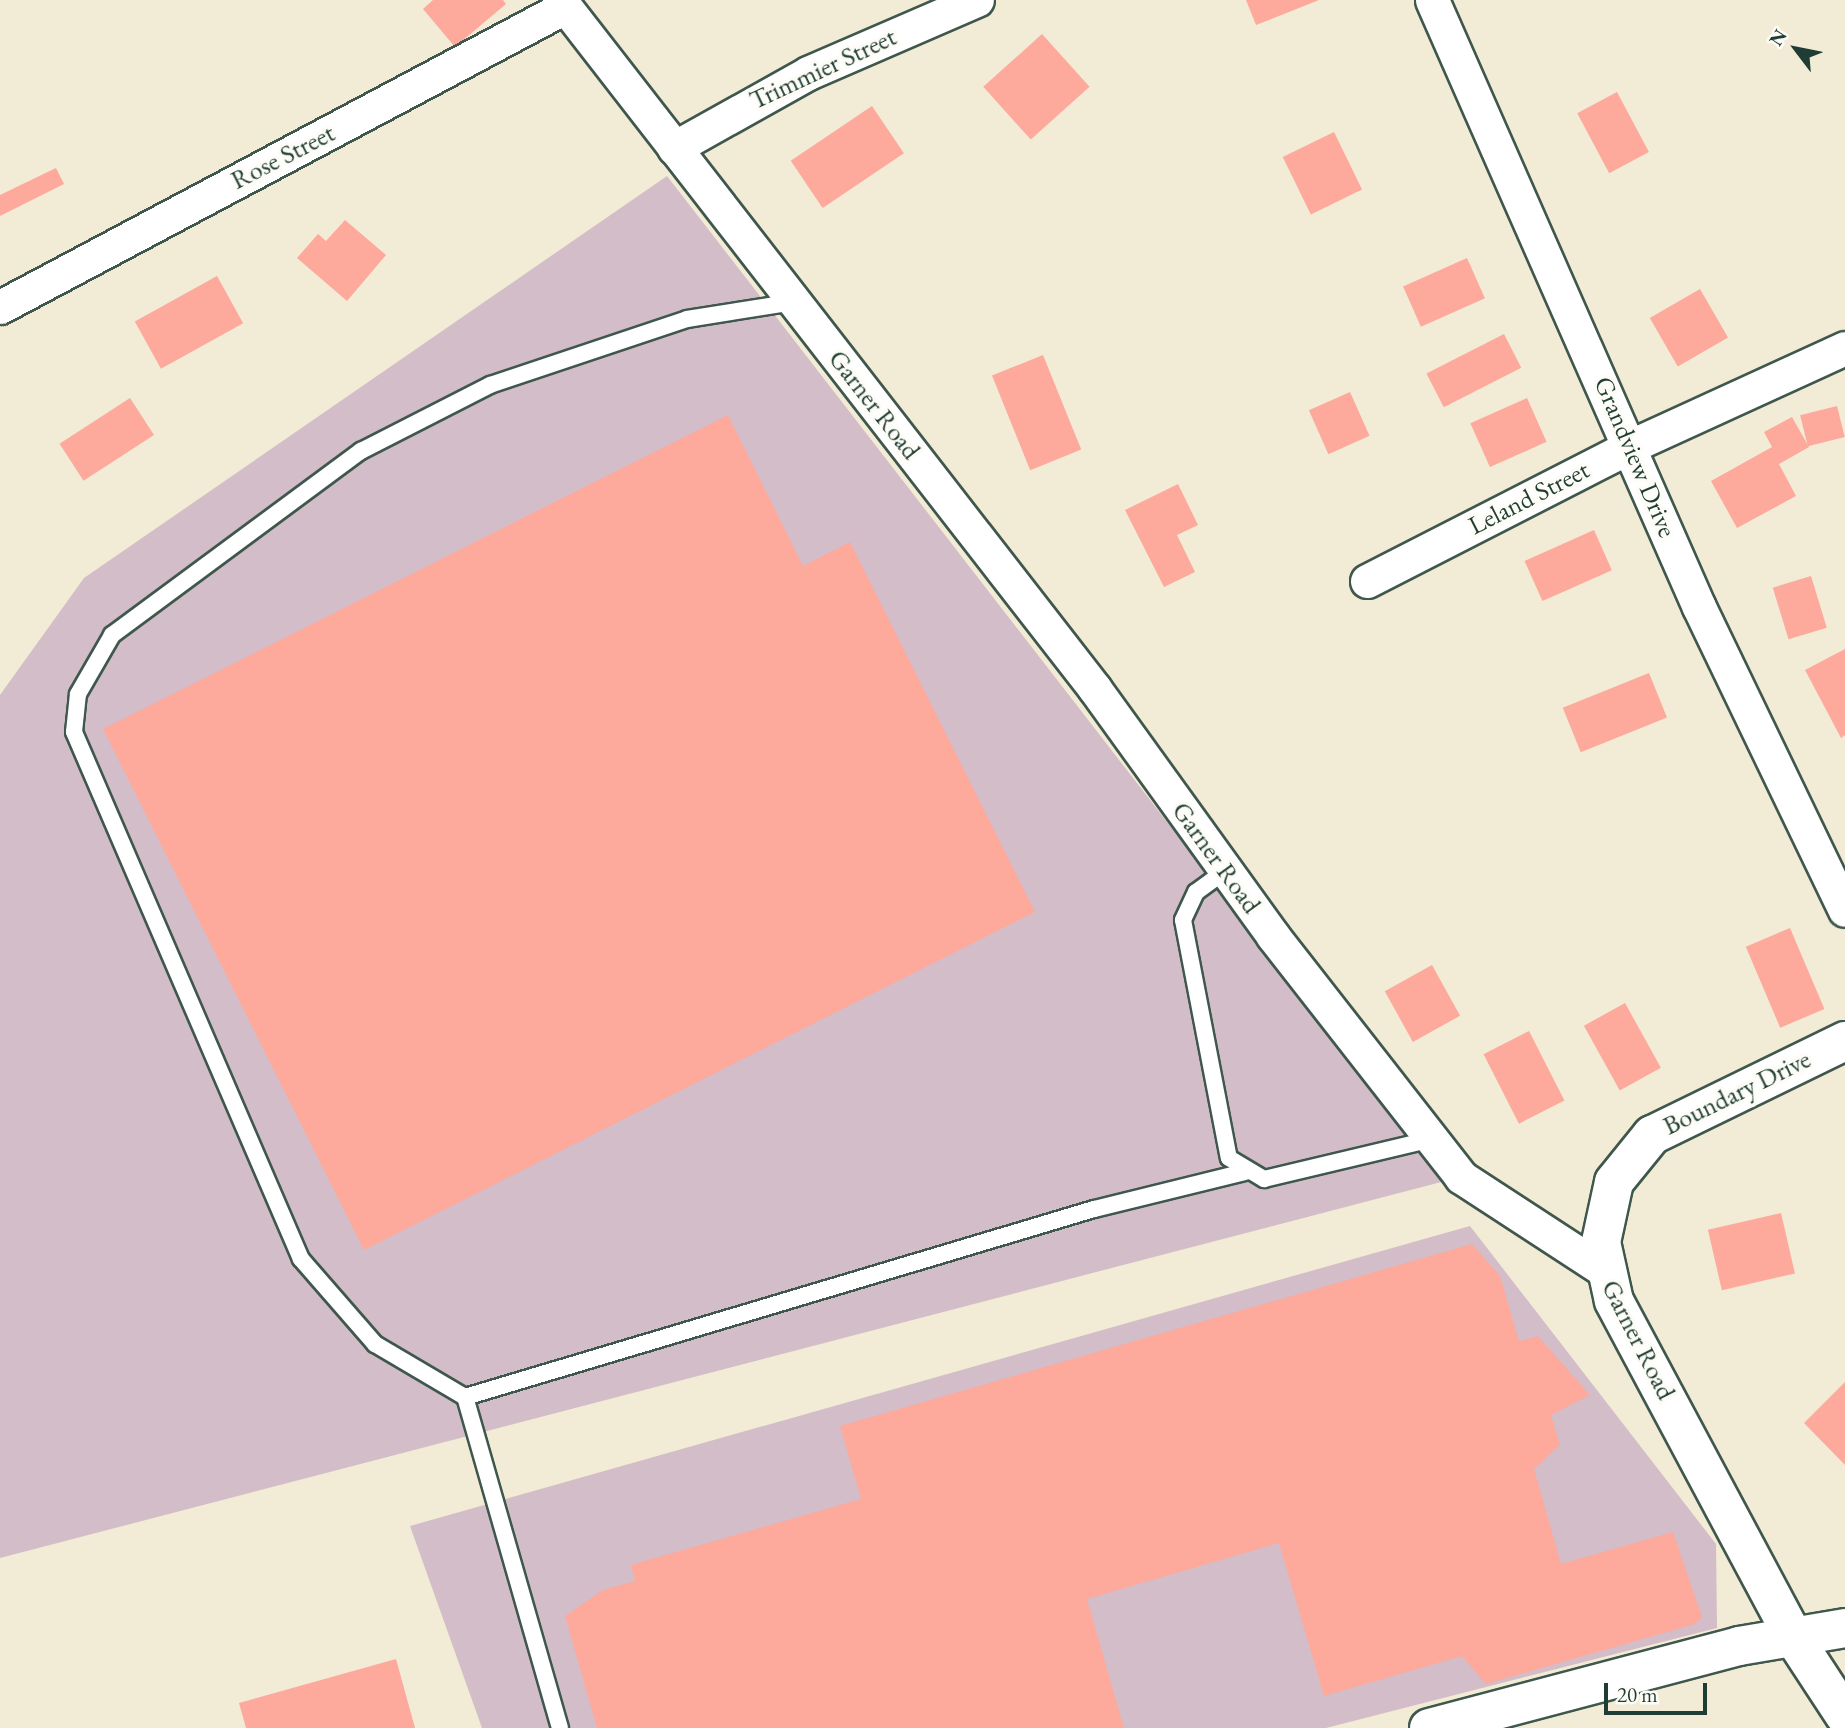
<!DOCTYPE html>
<html>
<head>
<meta charset="utf-8">
<style>
	body { margin:0 }
	#map { position:relative; width:1845px; height:1728px; overflow:hidden; background:#f2ebd5; font-family:"EB Garamond",serif }
	div>[style] { position:absolute }
	.industrial>* { inset:0; background:#d2bdc8 }
	.building>* { inset:0; background:#fda99c; transform-origin:0 0 }
	.roads { filter:drop-shadow(2px 0 #3f574c) drop-shadow(-2px 0 #3f574c) drop-shadow(0 2px #3f574c) drop-shadow(0 -2px #3f574c) }
	.service>* { height:16px; margin:-8px; padding:0 8px; transform-origin:8px; border-radius:8px; background:#fff }
	.minor>* { height:33px; margin:-16.5px; padding:0 16.5px; transform-origin:16.5px; border-radius:16.5px; background:#fff }
	.tertiary>* { height:38px; margin:-19px; padding:0 19px; transform-origin:19px; border-radius:19px; background:#fff }
	span { translate:-50% -50%; white-space:nowrap; text-align:center; line-height:1.15; -webkit-text-stroke:7px #fdfcf7; paint-order:stroke }
	.street-label { font-size:26px; color:#1f3d34 }
	.north { position:absolute; left:1761px; top:14px; width:70px; height:70px; -webkit-text-stroke:5px #fdfcf7; paint-order:stroke; rotate:302deg; font-size:19px; font-weight:700; line-height:28px; text-align:center; color:#1f3d34 }
	.north::after { content:''; display:block; margin:auto; width:24px; height:32px; background:#1f3d34; clip-path:polygon(50% 0,100% 100%,50% 72%,0 100%) }
	.scale { position:absolute; left:1604px; top:1683px; width:103px; height:32px; box-sizing:border-box; border:4px solid #1f3d34; border-top:0; padding-left:9px; font-size:21px; line-height:24px; white-space:nowrap; color:#1f3d34; -webkit-text-stroke:5px #fdfcf7; paint-order:stroke }
</style>
</head>
<body>
<div id="map">
	<div class="industrial">
		<div style="clip-path:polygon(667px 176px,1445px 1181px,0 1558px,0 695px,84px 578px)"></div>
		<div style="clip-path:polygon(1470px 1226px,1716px 1544px,1717px 1628px,1326px 1728px,482px 1728px,410px 1526px)"></div>
	</div>
	<div class="building">
		<div style="clip-path:polygon(433px 0,503px 0,506px 4px,455px 47px,423px 9px)"></div>
		<div style="clip-path:polygon(1246px 0,1319px 0,1256px 25px)"></div>
		<div style="left:1042px;top:34px;width:71px;height:79px;rotate:48deg"></div>
		<div style="left:1617px;top:92px;width:68px;height:45px;rotate:62deg"></div>
		<div style="left:872px;top:106px;width:57px;height:98px;rotate:56deg"></div>
		<div style="left:1334px;top:132px;width:64px;height:57px;rotate:64deg"></div>
		<div style="clip-path:polygon(56px 168px,64px 184px,0 216px,0 195px)"></div>
		<div style="clip-path:polygon(345px 220px,386px 255px,347px 301px,297px 258px,318px 234px,326px 241px)"></div>
		<div style="left:1467px;top:258px;width:44px;height:70px;rotate:66deg"></div>
		<div style="left:217px;top:276px;width:54px;height:94px;rotate:61deg"></div>
		<div style="left:1700px;top:289px;width:56px;height:58px;rotate:60deg"></div>
		<div style="left:1504px;top:334px;width:38px;height:87px;rotate:63deg"></div>
		<div style="left:1043px;top:355px;width:102px;height:55px;rotate:68deg"></div>
		<div style="left:1350px;top:392px;width:48px;height:45px;rotate:66deg"></div>
		<div style="left:130px;top:398px;width:44px;height:84px;rotate:57deg"></div>
		<div style="left:1527px;top:398px;width:48px;height:62px;rotate:66deg"></div>
		<div style="left:1837px;top:406px;width:32px;height:38px;rotate:76deg"></div>
		<div style="clip-path:polygon(728px 415px,803px 566px,850px 542px,1035px 912px,364px 1250px,103px 729px)"></div>
		<div style="clip-path:polygon(1792px 417px,1809px 447px,1779px 464px,1796px 496px,1737px 528px,1711px 481px,1772px 447px,1764px 432px)"></div>
		<div style="clip-path:polygon(1178px 484px,1198px 525px,1177px 535px,1195px 572px,1164px 587px,1125px 510px)"></div>
		<div style="left:1594px;top:530px;width:44px;height:76px;rotate:66deg"></div>
		<div style="left:1811px;top:576px;width:54px;height:40px;rotate:73deg"></div>
		<div style="clip-path:polygon(1845px 649px,1845px 735px,1841px 738px,1805px 670px)"></div>
		<div style="left:1649px;top:673px;width:48px;height:93px;rotate:68deg"></div>
		<div style="left:1790px;top:928px;width:88px;height:48px;rotate:67deg"></div>
		<div style="left:1432px;top:965px;width:58px;height:54px;rotate:61deg"></div>
		<div style="left:1625px;top:1003px;width:74px;height:47px;rotate:61deg"></div>
		<div style="left:1529px;top:1031px;width:78px;height:51px;rotate:63deg"></div>
		<div style="left:1781px;top:1213px;width:62px;height:75px;rotate:77deg"></div>
		<div style="clip-path:polygon(1472px 1244px,1500px 1276px,1519px 1341px,1538px 1336px,1590px 1395px,1551px 1415px,1560px 1445px,1534px 1469px,1561px 1564px,1673px 1532px,1702px 1617px,1695px 1624px,1486px 1684px,1462px 1656px,1324px 1696px,1279px 1543px,1087px 1599px,1124px 1728px,597px 1728px,565px 1616px,603px 1590px,635px 1581px,631px 1565px,861px 1499px,840px 1426px)"></div>
		<div style="clip-path:polygon(1845px 1382px,1845px 1465px,1804px 1423px)"></div>
		<div style="clip-path:polygon(396px 1659px,415px 1728px,246px 1728px,239px 1703px)"></div>
	</div>
	<div class="roads">
		<div class="service">
			<div style="left:1225px;top:871px;width:36px;rotate:144deg"></div>
			<div style="left:1196px;top:892px;width:31px;rotate:115deg"></div>
			<div style="left:1183px;top:920px;width:242px;rotate:79.1deg"></div>
			<div style="left:1229px;top:1158px;width:41px;rotate:31deg"></div>
			<div style="left:1264px;top:1179px;width:173px;rotate:-13.4deg"></div>
			<div style="left:465px;top:1397px;width:104px;rotate:-149.5deg"></div>
			<div style="left:375px;top:1344px;width:113px;rotate:-131deg"></div>
			<div style="left:301px;top:1259px;width:574px;rotate:-113.3deg"></div>
			<div style="left:74px;top:732px;width:38px;rotate:-84deg"></div>
			<div style="left:78px;top:694px;width:68px;rotate:-60deg"></div>
			<div style="left:112px;top:635px;width:310px;rotate:-36.5deg"></div>
			<div style="left:361px;top:451px;width:145px;rotate:-27.1deg"></div>
			<div style="left:490px;top:385px;width:208px;rotate:-18.5deg"></div>
			<div style="left:687px;top:319px;width:108px;rotate:-9deg"></div>
			<div style="left:560px;top:1728px;width:344px;rotate:-106deg"></div>
			<div style="left:465px;top:1397px;width:656px;rotate:-16.64deg"></div>
			<div style="left:1094px;top:1209px;width:155px;rotate:-13.8deg"></div>
		</div>
		<div class="minor">
			<div style="left:560px;top:0;width:872px;rotate:52.17deg"></div>
			<div style="left:1095px;top:689px;width:304px;rotate:54.2deg"></div>
			<div style="left:1273px;top:936px;width:306px;rotate:52deg"></div>
			<div style="left:1461px;top:1177px;width:168px;rotate:33.1deg"></div>
			<div style="left:1432px;top:0;width:663px;rotate:66.26deg"></div>
			<div style="left:1699px;top:607px;width:336px;rotate:64.3deg"></div>
			<div style="left:674px;top:148px;width:154px;rotate:-29.2deg"></div>
			<div style="left:808px;top:73px;width:184px;rotate:-23.4deg"></div>
			<div style="left:0;top:307px;width:640px;rotate:-27.97deg"></div>
			<div style="left:1367px;top:581px;width:297px;rotate:-27.1deg"></div>
			<div style="left:1631px;top:446px;width:235px;rotate:-24.6deg"></div>
		</div>
		<div class="tertiary">
			<div style="left:1845px;top:1041px;width:215px;rotate:154deg"></div>
			<div style="left:1652px;top:1135px;width:60px;rotate:129deg"></div>
			<div style="left:1614px;top:1182px;width:61px;rotate:102.2deg"></div>
			<div style="left:1601px;top:1242px;width:60px;rotate:77.6deg"></div>
			<div style="left:1614px;top:1301px;width:382px;rotate:61.9deg"></div>
			<div style="left:1794px;top:1638px;width:93px;rotate:56.8deg"></div>
			<div style="left:1429px;top:1728px;width:321px;rotate:-14.8deg"></div>
			<div style="left:1739px;top:1646px;width:108px;rotate:-9.6deg"></div>
		</div>
	</div>
	<div class="street-label">
		<span style="left:823px;top:69px;rotate:-25deg">Trimmier Street</span>
		<span style="left:283px;top:157px;rotate:-27deg">Rose Street</span>
		<span style="left:874px;top:405px;rotate:52deg">Garner Road</span>
		<span style="left:1635px;top:457px;rotate:67deg">Grandview Drive</span>
		<span style="left:1529px;top:498px;rotate:-27deg">Leland Street</span>
		<span style="left:1216px;top:858px;rotate:54deg">Garner Road</span>
		<span style="left:1737px;top:1093px;rotate:-26deg">Boundary Drive</span>
		<span style="left:1638px;top:1340px;rotate:63deg">Garner Road</span>
	</div>
	<div class="north">N</div>
	<div class="scale">20 m</div>
</div>
</body>
</html>
